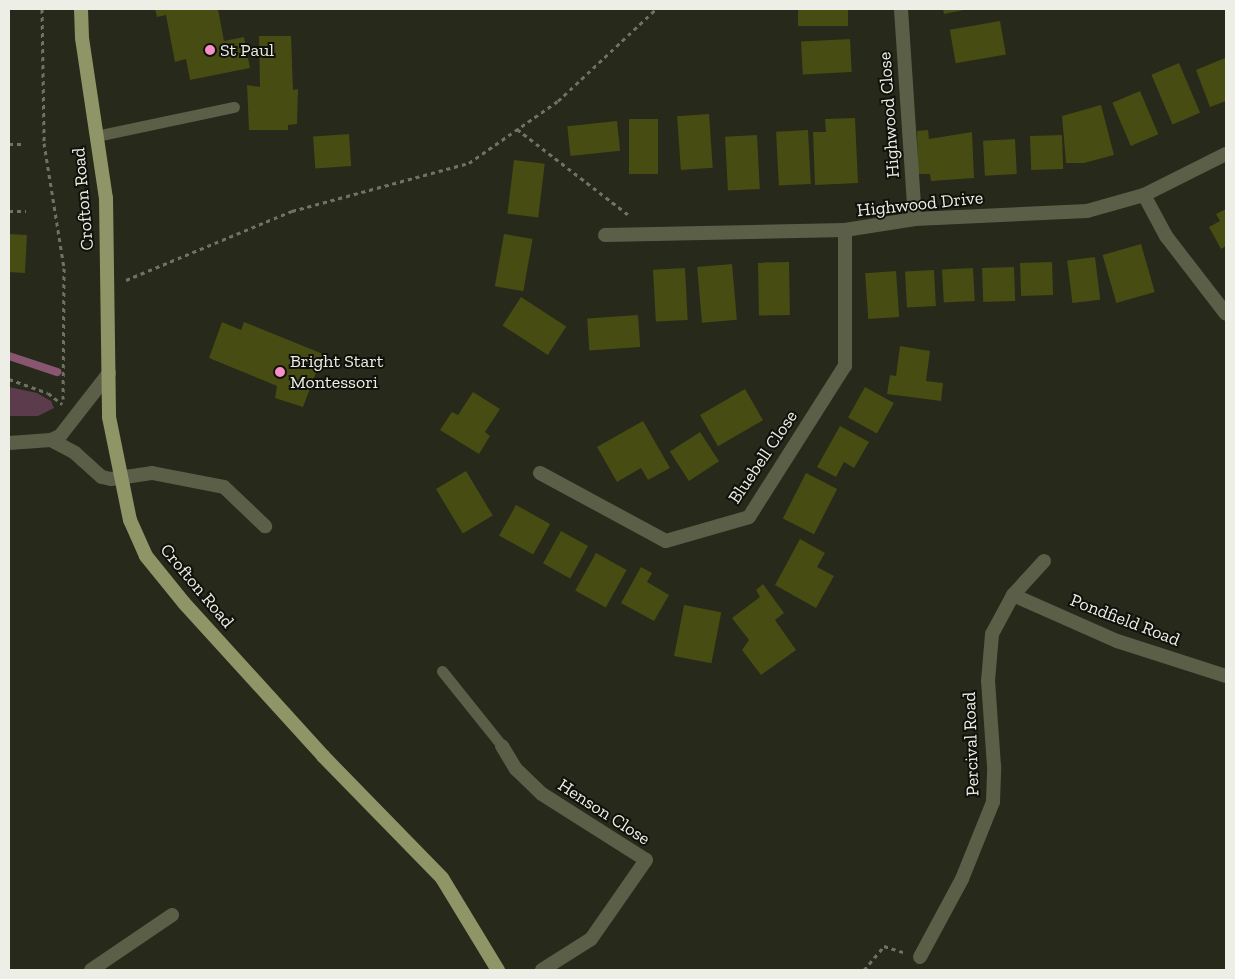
<!DOCTYPE html>
<html>
<head>
<meta charset="utf-8">
<style>
	body { margin:0 }
	#map { position:relative; width:1235px; height:979px; overflow:hidden; background:#27291b; font-family:"Zilla Slab",serif }
	div>[style] { position:absolute }
	.green>* { inset:0; background:#5c3c4c }
	.stream>* { height:8px; margin:-4px; padding:0 4px; transform-origin:4px; border-radius:4px; background:#895570 }
	.building>* { inset:0; background:#464c12; transform-origin:0 0 }
	.path>* { height:3px; margin-top:-1.5px; transform-origin:0; background:repeating-linear-gradient(90deg,#707266 0 4px,transparent 0 8px) }
	.service>* { height:11px; margin:-5.5px; padding:0 5.5px; transform-origin:5.5px; border-radius:5.5px; background:#5b5f48 }
	.minor>* { height:14px; margin:-7px; padding:0 7px; transform-origin:7px; border-radius:7px; background:#5b5f48 }
	.primary>* { height:14px; margin:-7px; padding:0 7px; transform-origin:7px; border-radius:7px; background:#8f9566 }
	.dots>* { width:14px; height:14px; translate:-50% -50%; box-sizing:border-box; border:2px solid #10110b; border-radius:50% }
	span { translate:-50% -50%; white-space:nowrap; text-align:center; line-height:1.15; -webkit-text-stroke:4px #10110b; paint-order:stroke }
	.poi-label { font-size:18px; color:#edefe6 }
	.left { translate:0 -50%; text-align:left }
	.street-label { font-size:18px; color:#edefe6 }
	.frame { position:absolute; inset:0; border:10px solid #edefe6; pointer-events:none }
</style>
</head>
<body>
<div id="map">
	<div class="green">
		<div style="clip-path:polygon(9px 387px,37px 393px,51px 401px,54px 408px,38px 416px,9px 416px)"></div>
	</div>
	<div class="stream">
		<div style="left:9px;top:356px;width:51px;rotate:18.4deg"></div>
	</div>
	<div class="building">
		<div style="clip-path:polygon(155px 9px,218px 9px,224px 41px,244px 37px,250px 68px,190px 80px,186px 59px,175px 62px,166px 15px,157px 17px)"></div>
		<div style="left:798px;top:9px;width:50px;height:17px"></div>
		<div style="clip-path:polygon(943px 9px,963px 9px,964px 10px,944px 14px)"></div>
		<div style="left:1000px;top:21px;width:34px;height:51px;rotate:80deg"></div>
		<div style="clip-path:polygon(259px 36px,291px 36px,293px 90px,298px 89px,297px 124px,288px 125px,288px 130px,249px 130px,247px 85px,260px 87px)"></div>
		<div style="left:850px;top:39px;width:33px;height:49px;rotate:87deg"></div>
		<div style="clip-path:polygon(1225px 58px,1226px 101px,1210px 107px,1196px 70px)"></div>
		<div style="left:1179px;top:63px;width:54px;height:30px;rotate:67deg"></div>
		<div style="left:1140px;top:91px;width:47px;height:30px;rotate:67deg"></div>
		<div style="clip-path:polygon(1101px 105px,1114px 155px,1084px 163px,1066px 163px,1062px 116px)"></div>
		<div style="left:709px;top:114px;width:54px;height:32px;rotate:86deg"></div>
		<div style="clip-path:polygon(855px 118px,858px 183px,815px 185px,813px 132px,826px 132px,825px 119px)"></div>
		<div style="left:629px;top:119px;width:29px;height:55px"></div>
		<div style="left:617px;top:121px;width:30px;height:50px;rotate:84deg"></div>
		<div style="left:808px;top:130px;width:54px;height:32px;rotate:87deg"></div>
		<div style="clip-path:polygon(928px 130px,929px 139px,972px 132px,974px 178px,931px 181px,930px 174px,918px 174px,917px 131px)"></div>
		<div style="left:349px;top:134px;width:32px;height:36px;rotate:86deg"></div>
		<div style="left:757px;top:135px;width:54px;height:32px;rotate:87deg"></div>
		<div style="left:1062px;top:135px;width:34px;height:32px;rotate:88deg"></div>
		<div style="left:1015px;top:139px;width:35px;height:32px;rotate:87deg"></div>
		<div style="left:514px;top:160px;width:31px;height:54px;rotate:7deg"></div>
		<div style="clip-path:polygon(1226px 209px,1226px 246px,1221px 249px,1209px 227px,1220px 221px,1216px 214px)"></div>
		<div style="left:9px;top:234px;width:18px;height:38px;rotate:3deg"></div>
		<div style="left:504px;top:234px;width:29px;height:53px;rotate:10deg"></div>
		<div style="left:1141px;top:244px;width:50px;height:40px;rotate:74deg"></div>
		<div style="left:1095px;top:257px;width:43px;height:28px;rotate:83deg"></div>
		<div style="left:789px;top:262px;width:53px;height:31px;rotate:89deg"></div>
		<div style="left:1052px;top:262px;width:33px;height:32px;rotate:88deg"></div>
		<div style="left:732px;top:264px;width:56px;height:35px;rotate:85deg"></div>
		<div style="left:1014px;top:267px;width:34px;height:32px;rotate:88deg"></div>
		<div style="left:685px;top:268px;width:52px;height:32px;rotate:87deg"></div>
		<div style="left:973px;top:268px;width:33px;height:31px;rotate:87deg"></div>
		<div style="left:934px;top:270px;width:36px;height:29px;rotate:87deg"></div>
		<div style="left:896px;top:271px;width:46px;height:31px;rotate:86deg"></div>
		<div style="left:521px;top:297px;width:54px;height:34px;rotate:33deg"></div>
		<div style="left:638px;top:315px;width:32px;height:51px;rotate:86deg"></div>
		<div style="clip-path:polygon(222px 322px,241px 330px,244px 322px,323px 354px,303px 407px,275px 398px,277px 386px,209px 358px)"></div>
		<div style="clip-path:polygon(900px 346px,930px 351px,926px 381px,943px 383px,941px 401px,887px 394px,890px 375px,896px 376px)"></div>
		<div style="left:865px;top:387px;width:33px;height:35px;rotate:29deg"></div>
		<div style="left:745px;top:389px;width:36px;height:52px;rotate:60deg"></div>
		<div style="clip-path:polygon(473px 392px,500px 409px,485px 432px,490px 436px,479px 454px,440px 430px,452px 412px,458px 415px)"></div>
		<div style="clip-path:polygon(643px 421px,670px 468px,648px 480px,641px 468px,617px 482px,597px 447px)"></div>
		<div style="clip-path:polygon(840px 426px,869px 442px,854px 468px,844px 462px,836px 477px,817px 467px)"></div>
		<div style="left:700px;top:432px;width:35px;height:36px;rotate:57deg"></div>
		<div style="left:466px;top:471px;width:52px;height:35px;rotate:59deg"></div>
		<div style="left:806px;top:473px;width:35px;height:51px;rotate:27deg"></div>
		<div style="left:516px;top:505px;width:39px;height:35px;rotate:29deg"></div>
		<div style="left:561px;top:531px;width:31px;height:37px;rotate:29deg"></div>
		<div style="clip-path:polygon(800px 539px,825px 553px,817px 567px,834px 576px,816px 608px,775px 585px)"></div>
		<div style="left:596px;top:553px;width:35px;height:43px;rotate:29deg"></div>
		<div style="clip-path:polygon(641px 567px,652px 573px,647px 582px,669px 595px,654px 621px,621px 603px)"></div>
		<div style="clip-path:polygon(763px 584px,784px 613px,775px 620px,796px 650px,761px 675px,742px 650px,749px 640px,732px 618px,760px 597px,756px 590px)"></div>
		<div style="left:684px;top:605px;width:38px;height:52px;rotate:11deg"></div>
	</div>
	<div class="path">
		<div style="left:42px;top:9px;width:134px;rotate:89.1deg"></div>
		<div style="left:44px;top:143px;width:127px;rotate:80.9deg"></div>
		<div style="left:64px;top:268px;width:131px;rotate:90.4deg"></div>
		<div style="left:517px;top:129px;width:143px;rotate:37.6deg"></div>
		<div style="left:9px;top:144px;width:13px"></div>
		<div style="left:9px;top:211px;width:17px"></div>
		<div style="left:126px;top:280px;width:180px;rotate:-22.6deg"></div>
		<div style="left:292px;top:211px;width:183px;rotate:-15.2deg"></div>
		<div style="left:469px;top:163px;width:108px;rotate:-34.9deg"></div>
		<div style="left:558px;top:101px;width:134px;rotate:-43.2deg"></div>
		<div style="left:9px;top:379px;width:41px;rotate:19.7deg"></div>
		<div style="left:48px;top:393px;width:18px;rotate:38deg"></div>
		<div style="left:864px;top:970px;width:31px;rotate:-50deg"></div>
		<div style="left:884px;top:946px;width:20px;rotate:18deg"></div>
	</div>
	<div class="service">
		<div style="left:96px;top:136px;width:141px;rotate:-11.9deg"></div>
		<div style="left:442px;top:671px;width:96px;rotate:51.3deg"></div>
	</div>
	<div class="minor">
		<div style="left:901px;top:9px;width:210px;rotate:86.2deg"></div>
		<div style="left:1144px;top:195px;width:47px;rotate:61.8deg"></div>
		<div style="left:1166px;top:236px;width:98px;rotate:52.4deg"></div>
		<div style="left:605px;top:235px;width:240px;rotate:-1.2deg"></div>
		<div style="left:845px;top:230px;width:71px;rotate:-8.9deg"></div>
		<div style="left:915px;top:219px;width:172px;rotate:-2.7deg"></div>
		<div style="left:1087px;top:211px;width:59px;rotate:-15.7deg"></div>
		<div style="left:1144px;top:195px;width:92px;rotate:-26.6deg"></div>
		<div style="left:51px;top:440px;width:27px;rotate:28deg"></div>
		<div style="left:75px;top:453px;width:36px;rotate:42deg"></div>
		<div style="left:102px;top:477px;width:9px;rotate:13deg"></div>
		<div style="left:111px;top:479px;width:41px;rotate:-8.3deg"></div>
		<div style="left:152px;top:473px;width:73px;rotate:11deg"></div>
		<div style="left:224px;top:487px;width:57px;rotate:43.6deg"></div>
		<div style="left:9px;top:443px;width:42px;rotate:-4.1deg"></div>
		<div style="left:51px;top:440px;width:10px;rotate:-24deg"></div>
		<div style="left:60px;top:436px;width:80px;rotate:-52.1deg"></div>
		<div style="left:540px;top:473px;width:143px;rotate:28.4deg"></div>
		<div style="left:666px;top:541px;width:86px;rotate:-16.1deg"></div>
		<div style="left:749px;top:517px;width:179px;rotate:-57.6deg"></div>
		<div style="left:845px;top:366px;width:136px;rotate:-90deg"></div>
		<div style="left:1013px;top:595px;width:114px;rotate:23.9deg"></div>
		<div style="left:1117px;top:641px;width:114px;rotate:17.8deg"></div>
		<div style="left:502px;top:746px;width:27px;rotate:59deg"></div>
		<div style="left:516px;top:769px;width:36px;rotate:44deg"></div>
		<div style="left:542px;top:794px;width:123px;rotate:32.4deg"></div>
		<div style="left:646px;top:860px;width:96px;rotate:124.8deg"></div>
		<div style="left:591px;top:939px;width:58px;rotate:147.7deg"></div>
		<div style="left:920px;top:957px;width:89px;rotate:-61.7deg"></div>
		<div style="left:962px;top:879px;width:83px;rotate:-68.1deg"></div>
		<div style="left:993px;top:802px;width:36px;rotate:-88deg"></div>
		<div style="left:994px;top:766px;width:85px;rotate:-94deg"></div>
		<div style="left:988px;top:681px;width:47px;rotate:-85.1deg"></div>
		<div style="left:992px;top:634px;width:44px;rotate:-61.7deg"></div>
		<div style="left:1013px;top:595px;width:46px;rotate:-47.6deg"></div>
		<div style="left:91px;top:970px;width:98px;rotate:-34.2deg"></div>
	</div>
	<div class="primary">
		<div style="left:81px;top:9px;width:29px;rotate:88deg"></div>
		<div style="left:82px;top:38px;width:162px;rotate:81.5deg"></div>
		<div style="left:106px;top:198px;width:219px;rotate:89.2deg"></div>
		<div style="left:109px;top:417px;width:105px;rotate:78.5deg"></div>
		<div style="left:130px;top:520px;width:39px;rotate:66deg"></div>
		<div style="left:146px;top:556px;width:60px;rotate:51deg"></div>
		<div style="left:184px;top:603px;width:207px;rotate:47.7deg"></div>
		<div style="left:323px;top:756px;width:170px;rotate:45.7deg"></div>
		<div style="left:442px;top:878px;width:108px;rotate:58.7deg"></div>
	</div>
	<div class="dots">
		<div style="left:210px;top:50px;background:#f98fc8"></div>
		<div style="left:280px;top:372px;background:#f98fc8"></div>
	</div>
	<div class="poi-label">
		<span class="left" style="left:220px;top:50px">St Paul</span>
		<span class="left" style="left:290px;top:372px">Bright Start<br>Montessori</span>
	</div>
	<div class="street-label">
		<span style="left:889px;top:115px;rotate:-94deg">Highwood Close</span>
		<span style="left:83px;top:199px;rotate:-95deg">Crofton Road</span>
		<span style="left:920px;top:204px;rotate:-6deg">Highwood Drive</span>
		<span style="left:763px;top:457px;rotate:-56deg">Bluebell Close</span>
		<span style="left:197px;top:586px;rotate:50deg">Crofton Road</span>
		<span style="left:1125px;top:620px;rotate:21deg">Pondfield Road</span>
		<span style="left:971px;top:744px;rotate:-92deg">Percival Road</span>
		<span style="left:604px;top:812px;rotate:33deg">Henson Close</span>
	</div>
	<div class="frame"></div>
</div>
</body>
</html>
